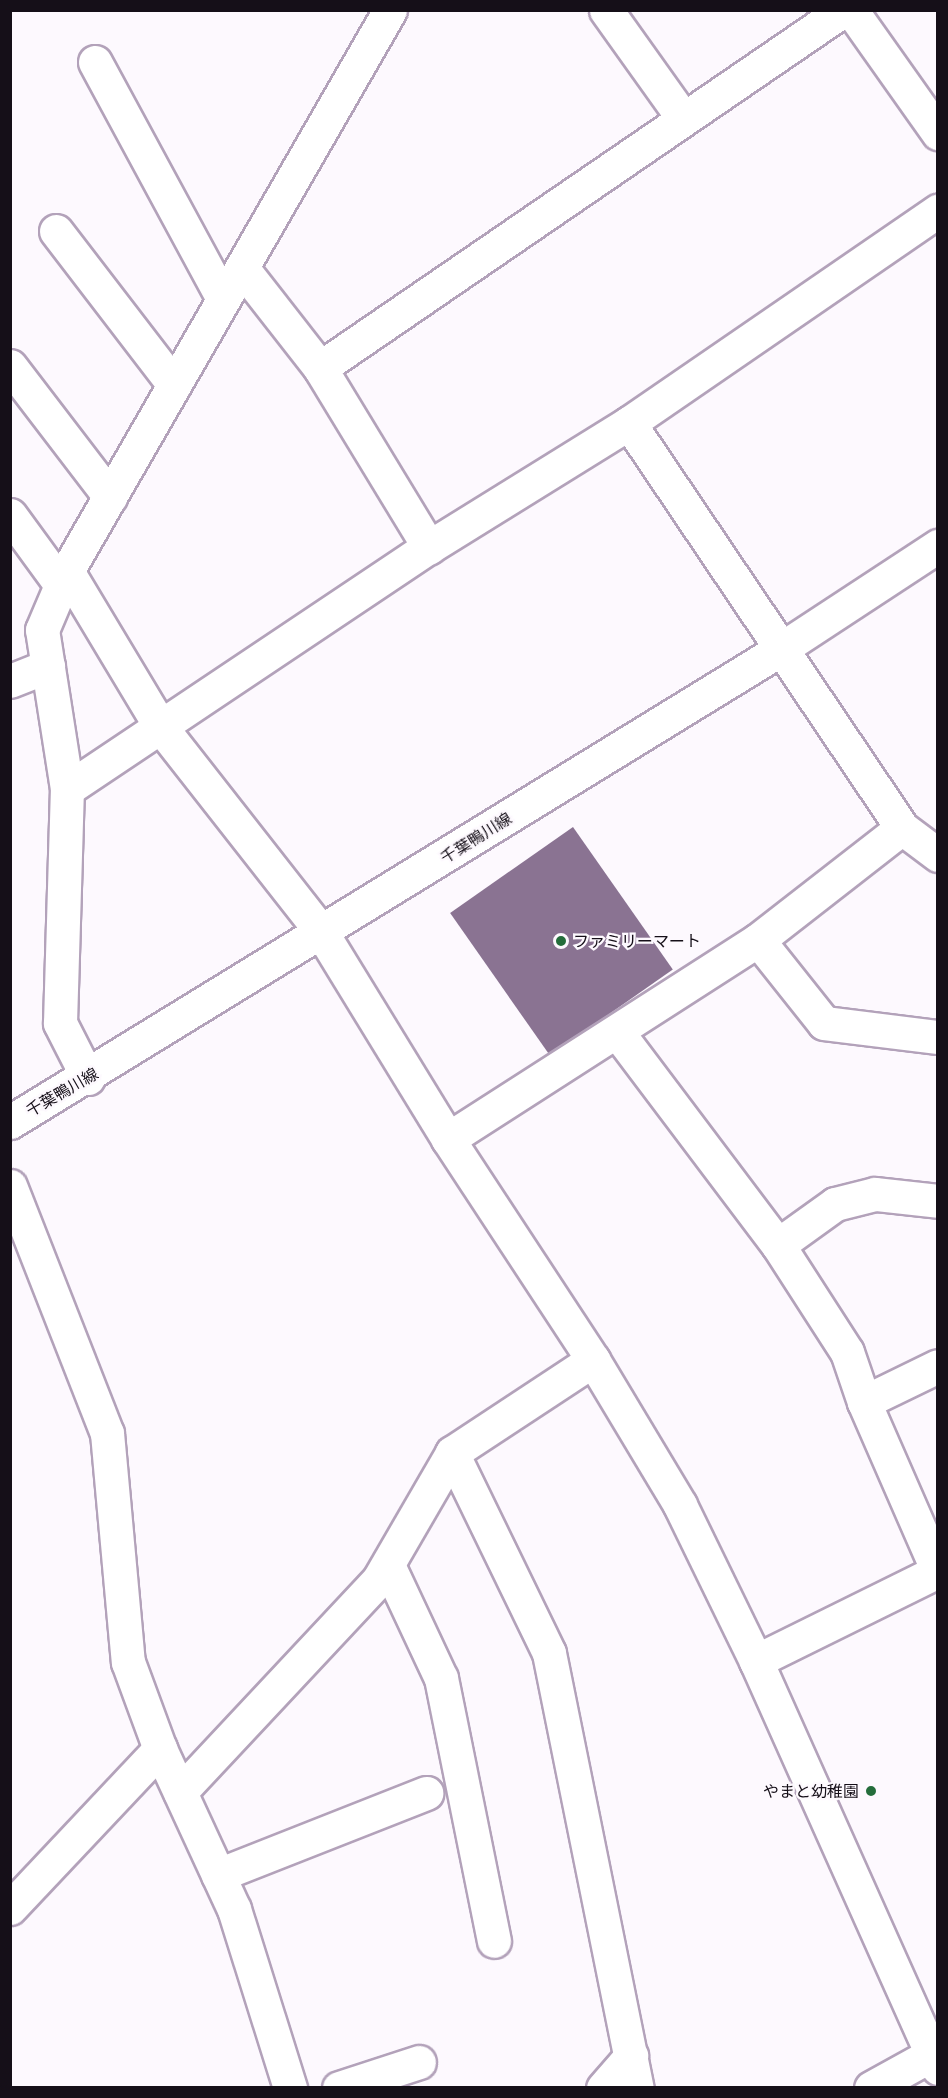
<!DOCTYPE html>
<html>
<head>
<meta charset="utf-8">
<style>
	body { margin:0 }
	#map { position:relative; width:948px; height:2098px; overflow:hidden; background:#fdf9fe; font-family:"Golos Text","Noto Sans JP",sans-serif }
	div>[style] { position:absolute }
	.building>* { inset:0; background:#8a7392; transform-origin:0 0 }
	.roads { filter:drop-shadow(2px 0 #b3a2ba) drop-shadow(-2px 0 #b3a2ba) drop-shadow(0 2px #b3a2ba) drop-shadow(0 -2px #b3a2ba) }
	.minor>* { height:33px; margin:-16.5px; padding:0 16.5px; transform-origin:16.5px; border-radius:16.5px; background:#fff }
	.tertiary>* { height:33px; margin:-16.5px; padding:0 16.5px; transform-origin:16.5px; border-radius:16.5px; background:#fff }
	.primary>* { height:33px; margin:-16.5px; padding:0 16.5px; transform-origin:16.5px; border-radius:16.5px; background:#fff }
	.dots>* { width:16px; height:16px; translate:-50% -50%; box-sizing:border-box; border:3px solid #fdf9fe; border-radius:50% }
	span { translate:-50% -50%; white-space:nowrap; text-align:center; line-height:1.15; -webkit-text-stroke:4.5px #fdf9fe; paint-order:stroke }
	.street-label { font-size:16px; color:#150f18 }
	.poi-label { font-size:16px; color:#150f18 }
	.left { translate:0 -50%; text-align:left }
	.right { translate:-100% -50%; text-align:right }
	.frame { position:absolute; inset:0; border:12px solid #150f18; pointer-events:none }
</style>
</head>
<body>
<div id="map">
	<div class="building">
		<div style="left:573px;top:827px;width:174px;height:150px;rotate:55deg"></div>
	</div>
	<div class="roads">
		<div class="minor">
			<div style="left:606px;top:10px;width:133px;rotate:54.5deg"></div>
			<div style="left:851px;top:10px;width:151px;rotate:54.7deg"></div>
			<div style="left:95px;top:62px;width:269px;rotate:61.6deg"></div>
			<div style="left:56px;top:231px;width:194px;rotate:52.5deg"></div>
			<div style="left:242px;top:268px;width:127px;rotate:52deg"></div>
			<div style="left:320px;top:368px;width:210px;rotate:58.7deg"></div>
			<div style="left:10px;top:366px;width:165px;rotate:52.6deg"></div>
			<div style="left:320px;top:368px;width:634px;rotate:-34.39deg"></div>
			<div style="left:629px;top:423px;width:488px;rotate:56deg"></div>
			<div style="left:902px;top:828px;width:45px;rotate:36.9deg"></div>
			<div style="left:10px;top:515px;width:87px;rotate:53.9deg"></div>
			<div style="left:67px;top:571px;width:181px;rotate:59deg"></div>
			<div style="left:160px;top:726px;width:259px;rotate:51.9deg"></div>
			<div style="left:320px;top:930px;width:245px;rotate:58.5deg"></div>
			<div style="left:448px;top:1139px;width:264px;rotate:56.7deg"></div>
			<div style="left:593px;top:1360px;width:169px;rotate:59deg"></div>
			<div style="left:680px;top:1505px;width:174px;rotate:64deg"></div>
			<div style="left:756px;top:1661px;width:446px;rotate:65.9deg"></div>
			<div style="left:10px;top:681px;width:41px;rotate:-21.5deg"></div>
			<div style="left:67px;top:789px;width:435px;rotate:-33.8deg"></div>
			<div style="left:429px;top:547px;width:235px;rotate:-31.8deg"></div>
			<div style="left:629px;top:423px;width:375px;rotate:-34.5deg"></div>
			<div style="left:758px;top:940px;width:106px;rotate:51.5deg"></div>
			<div style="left:824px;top:1023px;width:115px;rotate:7deg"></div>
			<div style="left:618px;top:1033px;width:266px;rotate:53deg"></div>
			<div style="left:778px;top:1245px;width:127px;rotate:57.2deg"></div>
			<div style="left:847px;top:1352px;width:53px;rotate:71.2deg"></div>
			<div style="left:864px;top:1402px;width:184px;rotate:66.4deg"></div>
			<div style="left:88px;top:1078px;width:62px;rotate:-117deg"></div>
			<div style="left:60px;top:1023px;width:234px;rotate:-88.3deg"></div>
			<div style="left:67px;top:789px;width:161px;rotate:-98.9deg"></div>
			<div style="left:42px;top:630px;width:64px;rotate:-67deg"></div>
			<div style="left:67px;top:571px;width:647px;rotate:-60.07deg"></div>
			<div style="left:448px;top:1139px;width:368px;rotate:-32.7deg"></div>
			<div style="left:758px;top:940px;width:182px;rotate:-37.9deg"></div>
			<div style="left:10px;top:1186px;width:265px;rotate:68.6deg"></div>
			<div style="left:107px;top:1433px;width:230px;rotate:84.8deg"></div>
			<div style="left:128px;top:1662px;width:93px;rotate:69.8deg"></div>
			<div style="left:160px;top:1749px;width:176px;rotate:65.2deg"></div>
			<div style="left:234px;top:1909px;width:188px;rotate:72.6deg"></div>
			<div style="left:778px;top:1245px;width:70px;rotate:-35.7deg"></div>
			<div style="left:835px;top:1204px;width:41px;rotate:-14deg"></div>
			<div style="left:875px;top:1194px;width:63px;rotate:6.3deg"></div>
			<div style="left:864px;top:1402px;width:82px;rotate:-25.9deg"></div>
			<div style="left:452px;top:1453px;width:222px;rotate:64.1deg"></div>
			<div style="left:549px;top:1653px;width:444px;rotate:78.6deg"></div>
			<div style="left:388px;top:1565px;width:125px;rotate:64.9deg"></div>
			<div style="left:441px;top:1678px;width:268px;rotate:78.6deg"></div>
			<div style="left:756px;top:1661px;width:203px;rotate:-26.3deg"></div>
			<div style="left:180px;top:1792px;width:291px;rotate:-46.9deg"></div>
			<div style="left:379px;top:1579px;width:146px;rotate:-59.9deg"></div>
			<div style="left:452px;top:1453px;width:169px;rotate:-33.4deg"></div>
			<div style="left:218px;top:1875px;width:224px;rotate:-21.5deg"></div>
			<div style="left:10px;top:1908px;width:219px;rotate:-46.7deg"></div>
			<div style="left:339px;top:2088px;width:84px;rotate:-18deg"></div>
			<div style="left:603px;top:2088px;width:43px;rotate:-48.8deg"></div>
		</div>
		<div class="tertiary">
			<div style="left:871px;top:2088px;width:77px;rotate:-28.9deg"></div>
		</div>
		<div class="primary">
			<div style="left:10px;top:1122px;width:905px;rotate:-31.53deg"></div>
			<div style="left:781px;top:649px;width:188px;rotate:-33.3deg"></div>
		</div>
	</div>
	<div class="dots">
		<div style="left:561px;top:941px;background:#246d3b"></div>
		<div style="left:871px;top:1791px;background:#246d3b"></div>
	</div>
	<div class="street-label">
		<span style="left:476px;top:838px;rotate:-32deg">千葉鴨川線</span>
		<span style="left:62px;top:1092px;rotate:-30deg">千葉鴨川線</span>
	</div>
	<div class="poi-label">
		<span class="left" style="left:573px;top:941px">ファミリーマート</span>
		<span class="right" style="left:859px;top:1791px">やまと幼稚園</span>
	</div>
	<div class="frame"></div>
</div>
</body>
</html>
